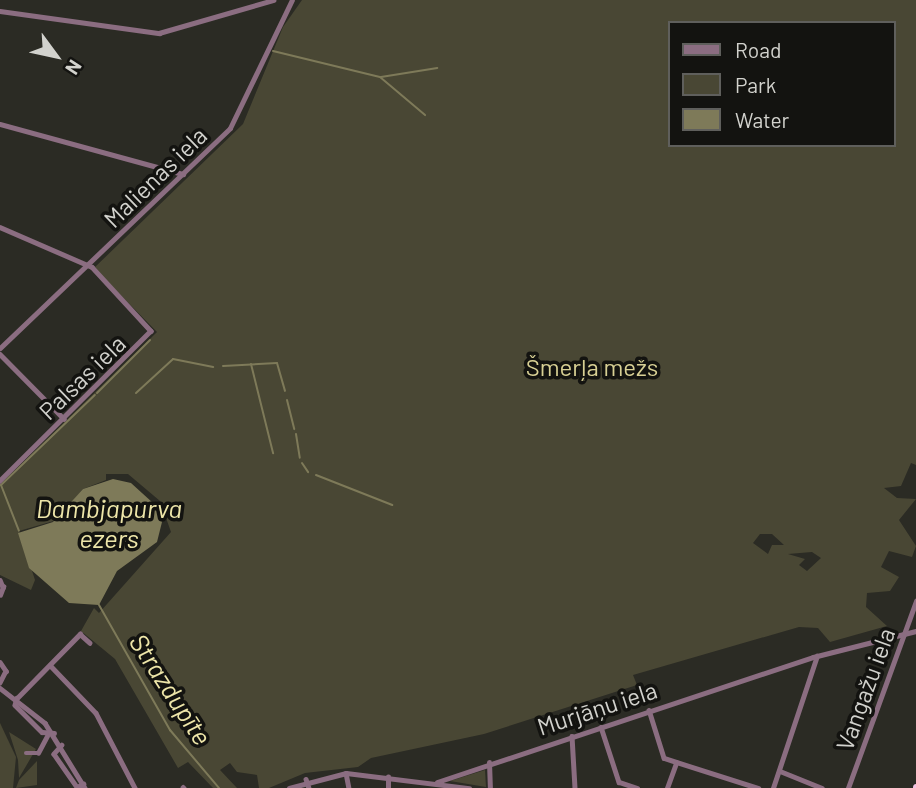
<!DOCTYPE html>
<html>
<head>
<meta charset="utf-8">
<style>
	body { margin:0 }
	#map { position:relative; width:916px; height:788px; overflow:hidden; background:#2b2b24; font-family:Barlow,sans-serif }
	div>[style] { position:absolute }
	.green>* { inset:0; background:#494734 }
	.water>* { inset:0; background:#7e7a59 }
	.stream>* { height:2px; margin:-1px; padding:0 1px; transform-origin:1px; border-radius:1px; background:#7e7a59 }
	.minor>* { height:4.5px; margin:-2.25px; padding:0 2.25px; transform-origin:2.25px; border-radius:2.25px; background:#8b6d81 }
	.tertiary>* { height:5px; margin:-2.5px; padding:0 2.5px; transform-origin:2.5px; border-radius:2.5px; background:#8b6d81 }
	.trunk>* { height:7px; margin:-3.5px; padding:0 3.5px; transform-origin:3.5px; border-radius:3.5px; background:#f2c4e4 }
	span { translate:-50% -50%; white-space:nowrap; text-align:center; line-height:1.15; -webkit-text-stroke:7px #131310; paint-order:stroke }
	.street-label { font-size:24px; color:#d2d2cd }
	.park-label { font-size:24px; color:#d8d094 }
	.water-label { font-size:26px; color:#eee6a9; font-style:italic }
	.legend { position:absolute; left:668px; top:21px; width:228px; height:126px; box-sizing:border-box; background:#131310; border:2px solid #5f5f5c; margin:0; padding:9px 12px; list-style:none; font-size:21px; color:#d2d2cd }
	.legend li { display:flex; align-items:center; gap:14px; height:35px }
	.legend b { width:35px; border:2px solid #5f5f5c }
	.north { position:absolute; left:21px; top:21px; width:70px; height:70px; -webkit-text-stroke:5px #131310; paint-order:stroke; rotate:123deg; font-size:19px; font-weight:700; line-height:28px; text-align:center; color:#d2d2cd }
	.north::after { content:''; display:block; margin:auto; width:24px; height:32px; background:#d2d2cd; clip-path:polygon(50% 0,100% 100%,50% 72%,0 100%) }
</style>
</head>
<body>
<div id="map">
	<div class="green">
		<div style="clip-path:polygon(evenodd,302px 0,916px 0,916px 465px,911px 463px,901px 486px,884px 488px,897px 498px,916px 499px,899px 520px,916px 546px,912px 557px,889px 551px,881px 567px,899px 577px,890px 591px,867px 593px,866px 607px,887px 626px,830px 642px,818px 628px,799px 627px,633px 675px,637px 685px,484px 734px,371px 758px,358px 767px,305px 773px,269px 788px,259px 788px,257px 775px,237px 772px,230px 763px,220px 770px,237px 788px,213px 788px,188px 762px,178px 768px,115px 659px,81px 631px,94px 608px,99px 613px,171px 532px,160px 501px,128px 474px,106px 474px,106px 480px,83px 489px,57px 520px,19px 531px,35px 580px,31px 590px,0 575px,0 485px,157px 332px,94px 268px,243px 124px,283px 27px,302px 0,669px 23px,893px 23px,893px 145px,669px 145px,669px 23px,302px 0,760px 534px,772px 534px,784px 545px,772px 545px,768px 554px,753px 543px,760px 534px,302px 0,812px 552px,821px 558px,807px 571px,799px 565px,805px 559px,788px 554px,812px 552px)"></div>
		<div style="clip-path:polygon(0 723px,16px 757px,13px 788px,0 788px)"></div>
		<div style="clip-path:polygon(9px 732px,36px 749px,19px 778px,18px 760px)"></div>
		<div style="clip-path:polygon(37px 761px,37px 785px,16px 788px,19px 780px)"></div>
		<div style="clip-path:polygon(485px 770px,486px 787px,450px 781px)"></div>
	</div>
	<div class="water">
		<div style="clip-path:polygon(113px 479px,131px 483px,153px 503px,162px 522px,157px 542px,117px 571px,99px 605px,69px 603px,29px 568px,18px 533px,53px 522px,83px 489px)"></div>
	</div>
	<div class="stream">
		<div style="left:273px;top:51px;width:110px;rotate:13.7deg"></div>
		<div style="left:380px;top:77px;width:59px;rotate:40.2deg"></div>
		<div style="left:381px;top:77px;width:57px;rotate:-9.1deg"></div>
		<div style="left:251px;top:364px;width:92px;rotate:76.1deg"></div>
		<div style="left:223px;top:366px;width:54px;rotate:-3.2deg"></div>
		<div style="left:277px;top:363px;width:29px;rotate:74deg"></div>
		<div style="left:97px;top:393px;width:75px;rotate:-45deg"></div>
		<div style="left:136px;top:393px;width:50px;rotate:-42.6deg"></div>
		<div style="left:173px;top:359px;width:41px;rotate:11.3deg"></div>
		<div style="left:287px;top:400px;width:30px;rotate:76deg"></div>
		<div style="left:296px;top:434px;width:24px;rotate:81deg"></div>
		<div style="left:302px;top:463px;width:11px;rotate:56deg"></div>
		<div style="left:316px;top:475px;width:82px;rotate:21.5deg"></div>
		<div style="left:1px;top:485px;width:130px;rotate:-43.8deg"></div>
		<div style="left:1px;top:485px;width:49px;rotate:68.6deg"></div>
		<div style="left:99px;top:605px;width:144px;rotate:60.4deg"></div>
		<div style="left:170px;top:730px;width:76px;rotate:49.8deg"></div>
	</div>
	<div class="minor">
		<div style="left:0;top:11px;width:161px;rotate:7.9deg"></div>
		<div style="left:159px;top:33px;width:119px;rotate:-16.1deg"></div>
		<div style="left:0;top:124px;width:190px;rotate:15.3deg"></div>
		<div style="left:0;top:227px;width:100px;rotate:23.5deg"></div>
		<div style="left:92px;top:267px;width:87px;rotate:47.3deg"></div>
		<div style="left:151px;top:331px;width:213px;rotate:135.2deg"></div>
		<div style="left:0;top:354px;width:91px;rotate:45.4deg"></div>
		<div style="left:0;top:580px;width:8px;rotate:67deg"></div>
		<div style="left:0;top:595px;width:9px;rotate:-69deg"></div>
		<div style="left:0;top:662px;width:11px;rotate:56deg"></div>
		<div style="left:6px;top:671px;width:13px;rotate:117deg"></div>
		<div style="left:50px;top:665px;width:66px;rotate:46.2deg"></div>
		<div style="left:96px;top:713px;width:85px;rotate:62.5deg"></div>
		<div style="left:0;top:688px;width:57px;rotate:37.9deg"></div>
		<div style="left:45px;top:723px;width:76px;rotate:58.4deg"></div>
		<div style="left:17px;top:698px;width:90px;rotate:-45.5deg"></div>
		<div style="left:80px;top:634px;width:13px;rotate:42deg"></div>
		<div style="left:17px;top:698px;width:7px;rotate:106deg"></div>
		<div style="left:15px;top:705px;width:38px;rotate:45deg"></div>
		<div style="left:42px;top:732px;width:12px;rotate:5deg"></div>
		<div style="left:649px;top:710px;width:50px;rotate:72.6deg"></div>
		<div style="left:664px;top:758px;width:99px;rotate:17.7deg"></div>
		<div style="left:601px;top:727px;width:58px;rotate:71.9deg"></div>
		<div style="left:619px;top:782px;width:19px;rotate:18deg"></div>
		<div style="left:572px;top:736px;width:52px;rotate:86.7deg"></div>
		<div style="left:62px;top:745px;width:12px;rotate:132deg"></div>
		<div style="left:54px;top:754px;width:40px;rotate:55.1deg"></div>
		<div style="left:77px;top:787px;width:7px;rotate:-27deg"></div>
		<div style="left:26px;top:753px;width:12px"></div>
		<div style="left:38px;top:753px;width:19px;rotate:-62deg"></div>
		<div style="left:780px;top:771px;width:45px;rotate:22deg"></div>
		<div style="left:346px;top:773px;width:15px;rotate:79deg"></div>
		<div style="left:306px;top:779px;width:9px;rotate:72deg"></div>
		<div style="left:183px;top:787px;width:1px;rotate:45deg"></div>
		<div style="left:388px;top:788px;width:11px;rotate:-90deg"></div>
		<div style="left:667px;top:788px;width:27px;rotate:-70deg"></div>
		<div style="left:773px;top:788px;width:139px;rotate:-71.6deg"></div>
		<div style="left:848px;top:788px;width:199px;rotate:-70deg"></div>
	</div>
	<div class="tertiary">
		<div style="left:0;top:348px;width:318px;rotate:-43.7deg"></div>
		<div style="left:230px;top:128px;width:142px;rotate:-64.2deg"></div>
		<div style="left:489px;top:762px;width:26px;rotate:88deg"></div>
		<div style="left:437px;top:782px;width:396px;rotate:-18.4deg"></div>
		<div style="left:813px;top:657px;width:106px;rotate:-14.2deg"></div>
		<div style="left:289px;top:788px;width:59px;rotate:-14.7deg"></div>
		<div style="left:346px;top:773px;width:124px;rotate:7deg"></div>
	</div>
	<div class="trunk">
		<div style="left:916px;top:788px;width:1px;rotate:-90deg"></div>
	</div>
	<div class="street-label">
		<span style="left:155px;top:177px;rotate:-44deg">Malienas iela</span>
		<span style="left:82px;top:377px;rotate:-44deg">Palsas iela</span>
		<span style="left:865px;top:689px;rotate:-70deg">Vangažu iela</span>
		<span style="left:597px;top:708px;rotate:-18deg">Murjāņu iela</span>
	</div>
	<div class="park-label">
		<span style="left:592px;top:367px">Šmerļa mežs</span>
	</div>
	<div class="water-label">
		<span style="left:109px;top:523px">Dambjapurva<br>ezers</span>
		<span style="left:171px;top:689px;rotate:57deg">Strazdupīte</span>
	</div>
	<ul class="legend">
	<li><b style="height:9px;background:#8b6d81"></b>Road</li>
	<li><b style="height:19px;background:#494734"></b>Park</li>
	<li><b style="height:19px;background:#7e7a59"></b>Water</li>
	</ul>
	<div class="north">N</div>
</div>
</body>
</html>
